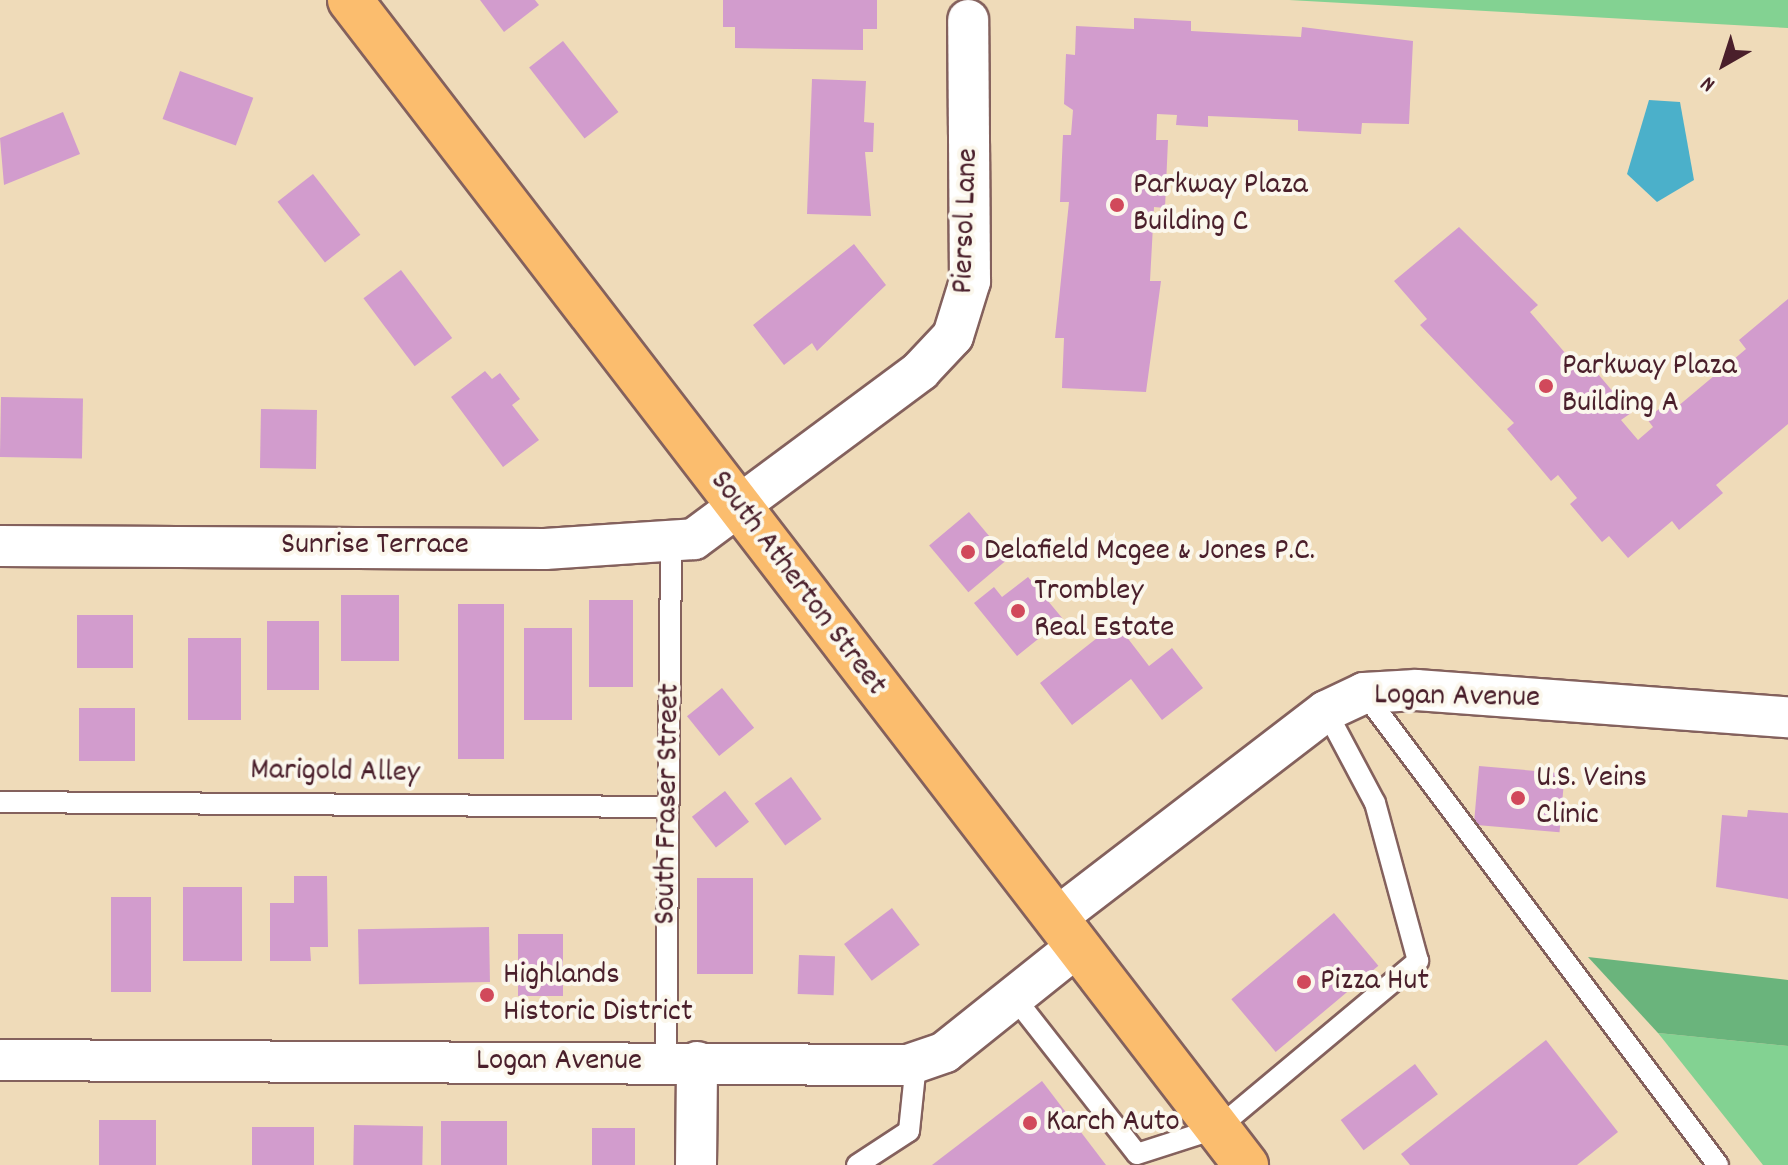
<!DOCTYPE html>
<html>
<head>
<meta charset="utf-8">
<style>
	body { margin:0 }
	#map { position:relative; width:1788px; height:1165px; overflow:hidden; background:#efdbb9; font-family:Dekko,sans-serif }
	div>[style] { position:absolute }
	.green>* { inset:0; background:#83d292 }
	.forest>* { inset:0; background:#6ab47c }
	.water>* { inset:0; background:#4bb0ca }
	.building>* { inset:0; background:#d29ccd; transform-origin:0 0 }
	.roads { filter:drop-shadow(2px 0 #84615d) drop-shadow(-2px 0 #84615d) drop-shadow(0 2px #84615d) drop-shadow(0 -2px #84615d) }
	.service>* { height:20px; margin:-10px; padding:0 10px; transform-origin:10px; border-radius:10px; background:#fff }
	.minor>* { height:40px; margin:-20px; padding:0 20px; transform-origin:20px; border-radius:20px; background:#fff }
	.primary>* { height:44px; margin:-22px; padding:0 22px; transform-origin:22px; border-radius:22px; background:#fbbd6e }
	.dots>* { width:22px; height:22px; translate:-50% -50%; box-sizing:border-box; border:4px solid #fbf7ec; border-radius:50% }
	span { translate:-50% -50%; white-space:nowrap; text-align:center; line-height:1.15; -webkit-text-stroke:8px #fbf7ec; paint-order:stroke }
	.poi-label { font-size:32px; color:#4a1f2b }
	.left { translate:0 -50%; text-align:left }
	.street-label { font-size:32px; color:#4a1f2b }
	.north { position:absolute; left:1684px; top:24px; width:80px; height:80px; -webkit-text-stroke:6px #fbf7ec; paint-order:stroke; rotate:219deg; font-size:22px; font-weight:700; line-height:32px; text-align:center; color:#4a1f2b }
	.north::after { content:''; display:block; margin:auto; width:28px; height:36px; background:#4a1f2b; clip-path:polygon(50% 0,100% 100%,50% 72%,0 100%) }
</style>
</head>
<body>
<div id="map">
	<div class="green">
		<div style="clip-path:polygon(1289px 0,1788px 0,1788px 28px,1752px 26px)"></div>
		<div style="clip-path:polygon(1658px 1033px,1788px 1046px,1788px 1165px,1763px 1165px)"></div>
	</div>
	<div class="forest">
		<div style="clip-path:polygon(1588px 957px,1788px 980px,1788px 1046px,1658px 1033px)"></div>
	</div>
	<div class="water">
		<div style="clip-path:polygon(1649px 100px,1680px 102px,1694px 180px,1657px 202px,1627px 174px)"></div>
	</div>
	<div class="building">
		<div style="clip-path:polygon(480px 0,535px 0,539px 5px,504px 32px)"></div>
		<div style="clip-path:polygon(723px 0,877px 0,877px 29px,863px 29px,863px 50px,735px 48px,735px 27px,723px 27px)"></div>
		<div style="clip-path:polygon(1134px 18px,1191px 21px,1191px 31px,1301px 37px,1302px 27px,1413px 41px,1409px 124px,1362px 123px,1361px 134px,1298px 131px,1298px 120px,1208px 116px,1208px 127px,1176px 125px,1177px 115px,1157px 114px,1156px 140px,1168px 140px,1165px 208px,1154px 207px,1150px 281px,1161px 281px,1146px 392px,1062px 388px,1064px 338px,1055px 338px,1069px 202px,1060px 202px,1063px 135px,1071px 135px,1073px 110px,1064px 104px,1066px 54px,1075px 55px,1076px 26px,1134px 29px)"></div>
		<div style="left:563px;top:41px;width:90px;height:43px;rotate:52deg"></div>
		<div style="left:180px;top:71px;width:78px;height:51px;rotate:20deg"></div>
		<div style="clip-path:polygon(812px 79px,866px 81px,864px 122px,874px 123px,873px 152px,865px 152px,871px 216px,807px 214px)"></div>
		<div style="clip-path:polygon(63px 112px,80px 154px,4px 185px,0 138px)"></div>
		<div style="left:313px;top:174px;width:77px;height:45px;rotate:52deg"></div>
		<div style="clip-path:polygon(1459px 227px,1538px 305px,1530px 312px,1578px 368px,1587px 361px,1631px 413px,1621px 420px,1638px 440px,1653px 427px,1647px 419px,1671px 399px,1677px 407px,1746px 349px,1739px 340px,1788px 299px,1788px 424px,1716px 485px,1723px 493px,1679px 530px,1672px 521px,1628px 558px,1609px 536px,1602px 542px,1570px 504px,1577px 498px,1558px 475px,1551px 481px,1507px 429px,1514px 423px,1420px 325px,1427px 319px,1394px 281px)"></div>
		<div style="clip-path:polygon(854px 244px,886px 285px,817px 351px,812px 343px,784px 365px,753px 325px)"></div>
		<div style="left:401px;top:270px;width:85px;height:47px;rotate:53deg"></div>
		<div style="clip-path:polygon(485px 371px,492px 379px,500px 373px,520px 399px,512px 405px,539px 440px,503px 467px,451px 397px)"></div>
		<div style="left:1px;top:397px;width:82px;height:60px;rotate:1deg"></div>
		<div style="left:261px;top:409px;width:56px;height:59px;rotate:1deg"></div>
		<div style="left:969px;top:512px;width:61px;height:52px;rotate:50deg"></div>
		<div style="clip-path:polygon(1028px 577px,1063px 619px,1017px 656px,974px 603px,994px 587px,1002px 597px)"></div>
		<div style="left:399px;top:595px;width:66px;height:58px;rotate:90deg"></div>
		<div style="left:589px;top:600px;width:44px;height:87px"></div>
		<div style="left:458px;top:604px;width:46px;height:155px"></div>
		<div style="left:77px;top:615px;width:56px;height:53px"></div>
		<div style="left:267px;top:621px;width:52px;height:69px"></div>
		<div style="clip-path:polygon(1116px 623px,1149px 666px,1172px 648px,1203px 688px,1162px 720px,1131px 679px,1072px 725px,1040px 683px)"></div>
		<div style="left:524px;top:628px;width:48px;height:92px"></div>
		<div style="left:188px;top:638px;width:53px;height:82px"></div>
		<div style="left:722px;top:688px;width:51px;height:45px;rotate:51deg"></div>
		<div style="left:79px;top:708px;width:56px;height:53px"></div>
		<div style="left:1479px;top:766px;width:86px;height:59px;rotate:5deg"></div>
		<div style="left:791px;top:777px;width:52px;height:45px;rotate:54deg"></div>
		<div style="left:725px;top:791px;width:39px;height:42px;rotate:52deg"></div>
		<div style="clip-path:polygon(1748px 810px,1788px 813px,1788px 899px,1716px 887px,1722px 815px,1747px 817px)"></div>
		<div style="clip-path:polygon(294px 876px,327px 876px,328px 947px,310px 947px,311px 961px,270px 961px,270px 903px,294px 903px)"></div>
		<div style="left:697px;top:878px;width:56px;height:96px"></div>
		<div style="left:183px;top:887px;width:59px;height:74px"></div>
		<div style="left:111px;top:897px;width:40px;height:95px"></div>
		<div style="left:892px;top:908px;width:46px;height:60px;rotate:53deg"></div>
		<div style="left:1334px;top:913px;width:69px;height:134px;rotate:50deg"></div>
		<div style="left:489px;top:927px;width:55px;height:131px;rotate:89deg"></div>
		<div style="left:518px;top:934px;width:45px;height:62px"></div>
		<div style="left:799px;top:955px;width:36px;height:39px;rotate:2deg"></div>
		<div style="clip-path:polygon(1546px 1040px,1618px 1132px,1577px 1165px,1410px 1165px,1401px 1154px)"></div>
		<div style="left:1415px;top:1064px;width:38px;height:93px;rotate:53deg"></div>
		<div style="clip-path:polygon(1042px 1081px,1106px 1165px,932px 1165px)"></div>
		<div style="left:99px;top:1120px;width:57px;height:45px"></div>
		<div style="left:441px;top:1121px;width:66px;height:44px"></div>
		<div style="left:354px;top:1125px;width:69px;height:40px;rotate:1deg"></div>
		<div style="left:252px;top:1127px;width:62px;height:38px"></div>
		<div style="left:592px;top:1128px;width:43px;height:37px"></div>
	</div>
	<div class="roads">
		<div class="service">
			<div style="left:1364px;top:693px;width:590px;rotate:53.13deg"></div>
			<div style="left:0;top:802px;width:668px;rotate:0.43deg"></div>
			<div style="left:1014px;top:997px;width:199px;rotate:51.9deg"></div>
			<div style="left:1137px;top:1154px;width:85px;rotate:-17.8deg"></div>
			<div style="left:1218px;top:1128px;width:261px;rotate:-39.9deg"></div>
			<div style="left:1418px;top:961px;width:164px;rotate:-105.2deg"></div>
			<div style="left:1375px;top:803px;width:104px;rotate:-118deg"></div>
			<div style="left:666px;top:1062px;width:516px;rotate:-89.44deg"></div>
			<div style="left:857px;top:1165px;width:62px;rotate:-33.2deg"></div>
			<div style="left:909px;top:1131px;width:68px;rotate:-84.1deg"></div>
		</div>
		<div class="minor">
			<div style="left:0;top:546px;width:545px;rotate:0.32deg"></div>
			<div style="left:545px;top:549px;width:149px;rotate:-3.8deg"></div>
			<div style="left:694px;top:539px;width:282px;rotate:-36.6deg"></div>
			<div style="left:920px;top:371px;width:48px;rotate:-46.7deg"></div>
			<div style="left:953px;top:336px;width:58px;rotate:-72.8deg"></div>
			<div style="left:970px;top:281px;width:261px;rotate:-90.4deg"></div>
			<div style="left:1056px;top:918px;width:340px;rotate:-37.5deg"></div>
			<div style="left:1326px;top:711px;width:42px;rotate:-25.3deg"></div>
			<div style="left:1364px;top:693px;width:52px;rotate:-3.3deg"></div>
			<div style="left:1416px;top:690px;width:373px;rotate:4.2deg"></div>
			<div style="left:0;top:1060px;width:908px;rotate:0.32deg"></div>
			<div style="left:908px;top:1065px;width:39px;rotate:-19deg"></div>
			<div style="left:945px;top:1052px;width:170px;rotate:-38.6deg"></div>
			<div style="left:696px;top:1165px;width:103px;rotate:-89.4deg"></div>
		</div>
		<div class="primary">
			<div style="left:350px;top:0;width:1470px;rotate:52.44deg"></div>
		</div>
	</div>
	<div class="dots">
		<div style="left:1117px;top:205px;background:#d1495b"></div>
		<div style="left:1546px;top:386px;background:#d1495b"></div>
		<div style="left:968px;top:552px;background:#d1495b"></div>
		<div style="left:1018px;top:611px;background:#d1495b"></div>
		<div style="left:1518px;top:798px;background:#d1495b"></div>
		<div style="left:1304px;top:982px;background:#d1495b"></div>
		<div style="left:487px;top:995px;background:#d1495b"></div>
		<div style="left:1030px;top:1123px;background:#d1495b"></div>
	</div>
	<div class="poi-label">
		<span class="left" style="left:1133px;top:205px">Parkway Plaza<br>Building C</span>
		<span class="left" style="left:1562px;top:386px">Parkway Plaza<br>Building A</span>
		<span class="left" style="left:984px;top:552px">Delafield Mcgee &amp; Jones P.C.</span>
		<span class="left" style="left:1034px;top:611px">Trombley<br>Real Estate</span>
		<span class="left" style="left:1536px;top:798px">U.S. Veins<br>Clinic</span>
		<span class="left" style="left:503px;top:995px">Highlands<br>Historic District</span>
		<span class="left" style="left:1320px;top:982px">Pizza Hut</span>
		<span class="left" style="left:1046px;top:1123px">Karch Auto</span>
	</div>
	<div class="street-label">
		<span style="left:967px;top:221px;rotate:-88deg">Piersol Lane</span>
		<span style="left:375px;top:546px">Sunrise Terrace</span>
		<span style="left:797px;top:584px;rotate:53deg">South Atherton Street</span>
		<span style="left:1457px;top:698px;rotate:1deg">Logan Avenue</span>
		<span style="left:335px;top:773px;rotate:1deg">Marigold Alley</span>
		<span style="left:669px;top:804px;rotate:-89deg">South Fraser Street</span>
		<span style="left:559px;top:1062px">Logan Avenue</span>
	</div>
	<div class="north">N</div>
</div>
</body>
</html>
